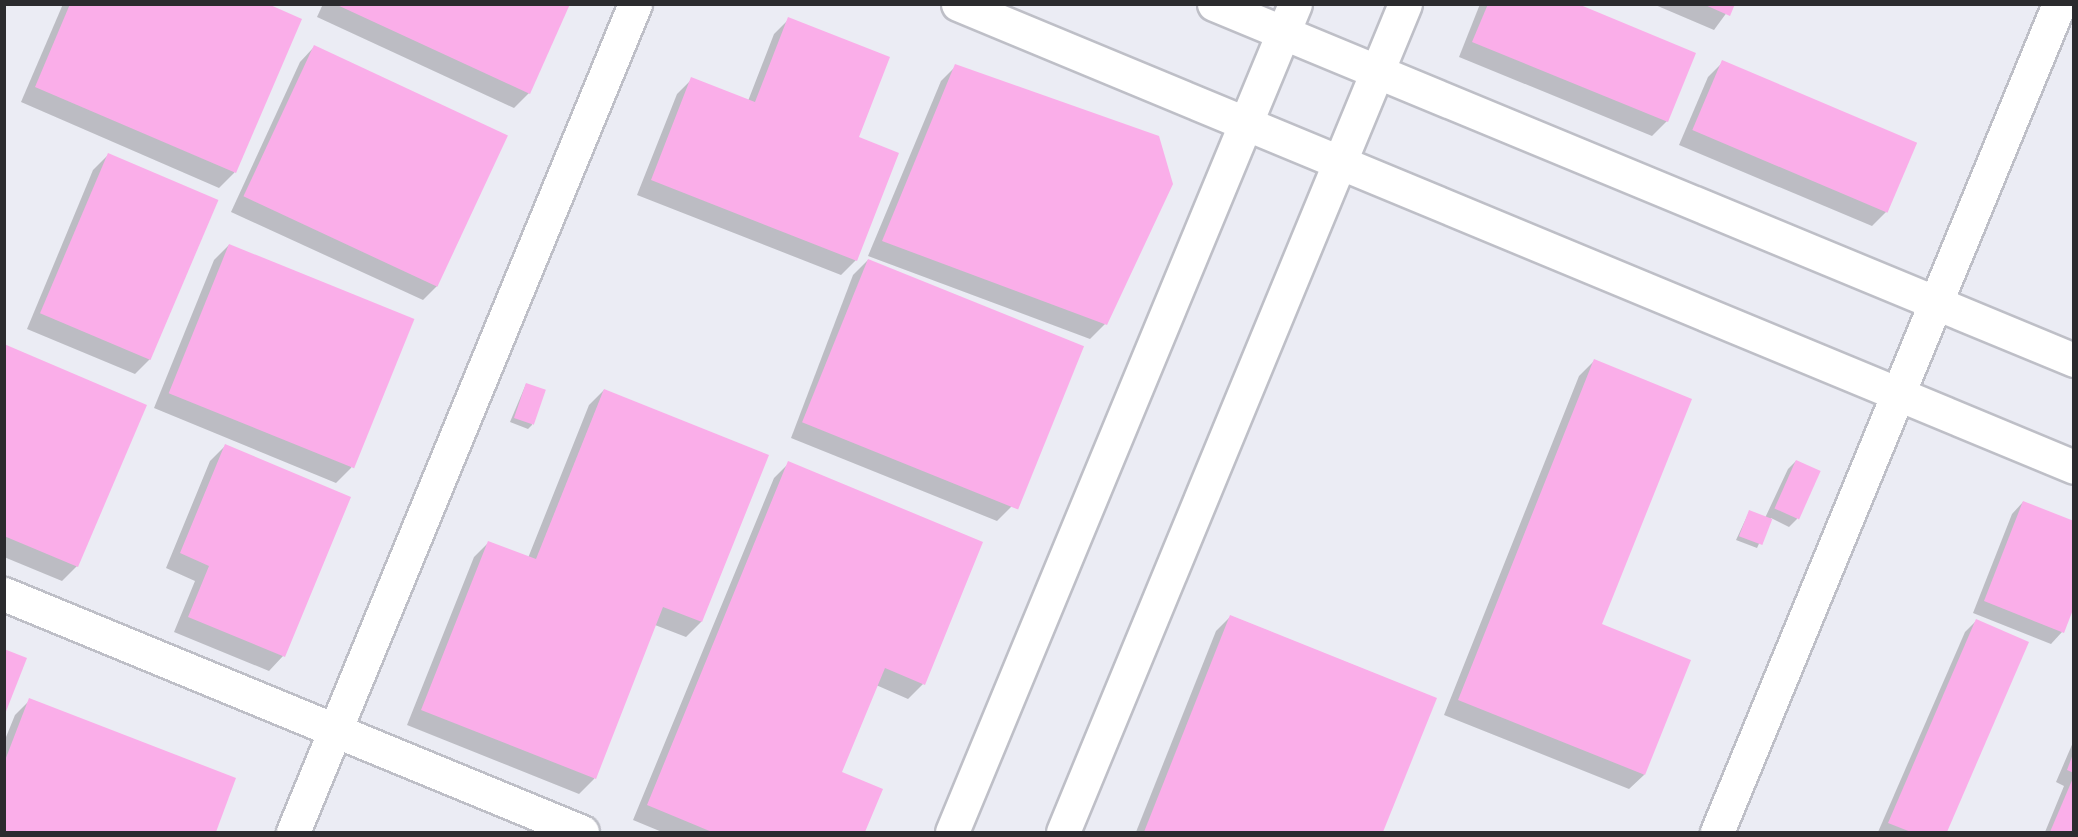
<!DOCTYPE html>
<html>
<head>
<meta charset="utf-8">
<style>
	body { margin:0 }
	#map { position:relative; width:2078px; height:837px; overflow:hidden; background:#ebecf4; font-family:"Nunito Sans",sans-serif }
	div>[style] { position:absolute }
	.shadow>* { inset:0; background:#0003 }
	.building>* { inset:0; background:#faaee9; transform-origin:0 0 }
	.roads { filter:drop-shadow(2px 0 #bebfc7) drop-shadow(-2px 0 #bebfc7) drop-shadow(0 2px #bebfc7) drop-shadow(0 -2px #bebfc7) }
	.minor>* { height:33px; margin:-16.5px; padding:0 16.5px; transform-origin:16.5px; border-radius:16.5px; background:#fff }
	span { translate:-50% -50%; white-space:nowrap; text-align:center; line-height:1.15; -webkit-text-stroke:4.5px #f9fafe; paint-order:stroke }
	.frame { position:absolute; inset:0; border:6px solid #2b2b2e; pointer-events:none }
</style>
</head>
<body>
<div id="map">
	<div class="shadow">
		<div style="clip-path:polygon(63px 4px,264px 4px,300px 20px,234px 173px,219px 188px,21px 102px)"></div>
		<div style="clip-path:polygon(323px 4px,569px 4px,529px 93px,514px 108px,317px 17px)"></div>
		<div style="clip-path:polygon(1480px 4px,1574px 4px,1667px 121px,1652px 136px,1459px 57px)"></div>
		<div style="clip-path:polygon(1653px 4px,1733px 4px,1714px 30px)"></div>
		<div style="clip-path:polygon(789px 19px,857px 138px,856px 260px,841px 275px,637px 195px,677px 94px,692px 79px,748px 101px,774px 34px)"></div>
		<div style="clip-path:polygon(314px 47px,438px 285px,423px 300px,231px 212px,300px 62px)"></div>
		<div style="clip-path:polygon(1723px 62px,1887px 211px,1872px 226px,1679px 145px,1708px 77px)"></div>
		<div style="clip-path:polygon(956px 66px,1105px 324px,1090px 339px,868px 256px,941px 81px)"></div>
		<div style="clip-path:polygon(108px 155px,216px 200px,150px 359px,135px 374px,27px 329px,93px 170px)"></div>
		<div style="clip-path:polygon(229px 245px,412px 321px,351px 468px,336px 483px,154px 408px,214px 260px)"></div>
		<div style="clip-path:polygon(868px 260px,1012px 506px,997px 521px,791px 438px,853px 275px)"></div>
		<div style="clip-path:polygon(4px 345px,77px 566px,62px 581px,4px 557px)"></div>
		<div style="clip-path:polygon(1594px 361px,1600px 625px,1644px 775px,1629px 789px,1444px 715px,1579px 376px)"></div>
		<div style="clip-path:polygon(526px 384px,532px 425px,528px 429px,510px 422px)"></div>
		<div style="clip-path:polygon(604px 390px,767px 455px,701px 622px,686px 637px,655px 625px,594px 779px,579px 794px,407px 725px,474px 557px,489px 542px,528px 558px,589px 405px)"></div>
		<div style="clip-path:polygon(225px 446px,283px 656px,269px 671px,174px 632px,195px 581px,166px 568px,210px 461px)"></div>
		<div style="clip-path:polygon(1796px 461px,1797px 519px,1789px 527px,1771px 518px,1757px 548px,1736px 540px,1749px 512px,1765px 518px,1788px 469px)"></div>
		<div style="clip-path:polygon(789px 463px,923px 684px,908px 699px,876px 685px,840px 773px,881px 789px,863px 832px,662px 832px,633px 820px,774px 478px)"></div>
		<div style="clip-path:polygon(2023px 502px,2062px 632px,2051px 644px,1973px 613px,2012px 514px)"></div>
		<div style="clip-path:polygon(1231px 616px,1435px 698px,1381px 832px,1136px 832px,1216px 631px)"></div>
		<div style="clip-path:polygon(1976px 621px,2027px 643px,1945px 832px,1878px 832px,1965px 632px)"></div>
		<div style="clip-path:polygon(30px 700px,234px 779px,214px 832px,4px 832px,4px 742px,15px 715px)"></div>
		<div style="clip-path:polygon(2074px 740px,2074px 832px,2045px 832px,2064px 786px,2056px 782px)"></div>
	</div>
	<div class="building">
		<div style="clip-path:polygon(70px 4px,268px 4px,302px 19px,236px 173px,35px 87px)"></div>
		<div style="clip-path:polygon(335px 4px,570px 4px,530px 94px)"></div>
		<div style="clip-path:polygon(1488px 4px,1578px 4px,1696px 53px,1668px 122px,1472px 42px)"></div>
		<div style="clip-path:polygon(1703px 4px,1735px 4px,1730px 16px)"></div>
		<div style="clip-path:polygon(788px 17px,890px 57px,859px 137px,899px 153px,857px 261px,651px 180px,691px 77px,755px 102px)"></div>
		<div style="left:314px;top:45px;width:214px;height:167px;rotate:25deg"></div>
		<div style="left:1722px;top:60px;width:212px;height:76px;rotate:23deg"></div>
		<div style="clip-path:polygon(955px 64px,1159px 136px,1173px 184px,1107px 325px,882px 241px)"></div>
		<div style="left:108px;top:153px;width:120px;height:174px;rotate:23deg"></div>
		<div style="left:229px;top:244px;width:200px;height:161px;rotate:22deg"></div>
		<div style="left:868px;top:259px;width:233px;height:176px;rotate:22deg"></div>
		<div style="clip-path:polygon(4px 344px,147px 405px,78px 567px,4px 536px)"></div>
		<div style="clip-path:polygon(1594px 359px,1692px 399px,1602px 624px,1691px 660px,1645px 775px,1458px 700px)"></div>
		<div style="left:526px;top:383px;width:21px;height:37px;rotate:19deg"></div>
		<div style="clip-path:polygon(604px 389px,769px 455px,702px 622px,663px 607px,596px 779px,421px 710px,488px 541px,536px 559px)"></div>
		<div style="clip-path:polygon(225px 444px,351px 497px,285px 657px,188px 617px,209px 566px,180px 553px)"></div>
		<div style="left:1796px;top:460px;width:27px;height:53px;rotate:24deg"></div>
		<div style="clip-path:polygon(788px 461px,983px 542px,925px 685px,885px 668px,842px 772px,883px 789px,865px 832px,712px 832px,647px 805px)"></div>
		<div style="clip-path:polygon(2023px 501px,2074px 521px,2074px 607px,2064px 633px,1984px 601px)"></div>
		<div style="left:1749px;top:510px;width:25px;height:28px;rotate:21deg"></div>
		<div style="clip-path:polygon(1230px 615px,1437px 698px,1383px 832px,1144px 832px)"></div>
		<div style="clip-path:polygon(1976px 619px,2029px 642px,1947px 832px,1911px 832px,1888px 823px)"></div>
		<div style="clip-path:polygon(4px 649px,27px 658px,5px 714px,4px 714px)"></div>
		<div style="clip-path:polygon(29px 698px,236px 778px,216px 832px,4px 832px,4px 763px)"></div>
		<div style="clip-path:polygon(2073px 754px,2074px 754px,2074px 773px,2067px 770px)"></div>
		<div style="clip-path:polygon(2073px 778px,2074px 832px,2050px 832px)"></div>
	</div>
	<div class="roads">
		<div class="minor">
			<div style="left:958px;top:4px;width:1208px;rotate:22.53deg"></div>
			<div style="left:1214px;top:4px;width:931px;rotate:22.49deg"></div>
			<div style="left:4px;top:594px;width:625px;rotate:22.38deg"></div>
			<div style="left:293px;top:832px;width:896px;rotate:-67.56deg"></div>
			<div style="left:952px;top:832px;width:896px;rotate:-67.5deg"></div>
			<div style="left:1063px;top:832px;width:896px;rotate:-67.56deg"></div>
			<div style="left:1717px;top:832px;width:896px;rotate:-67.56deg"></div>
		</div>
	</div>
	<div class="frame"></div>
</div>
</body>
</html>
